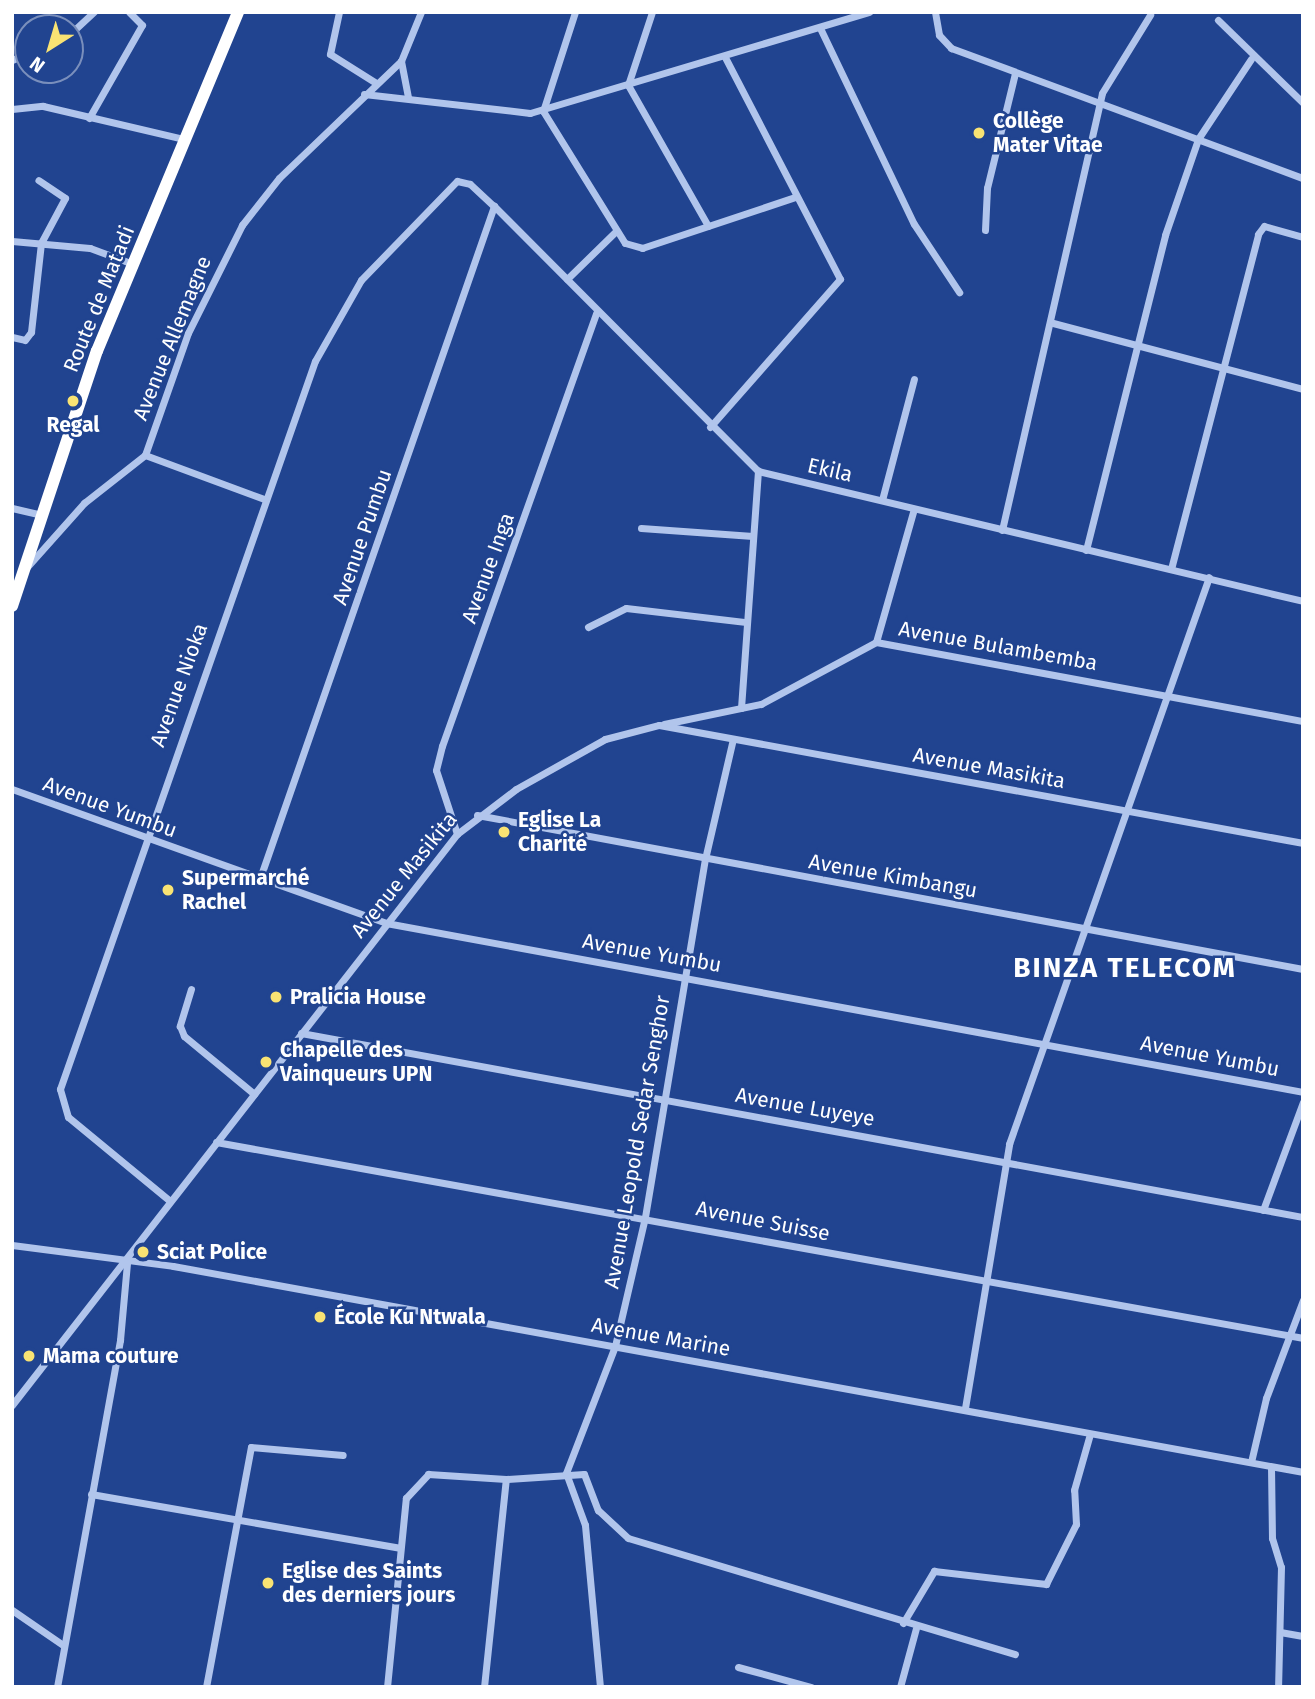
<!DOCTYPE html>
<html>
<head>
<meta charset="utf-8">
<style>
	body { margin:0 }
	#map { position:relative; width:1315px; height:1699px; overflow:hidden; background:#214490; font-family:"Fira Sans",sans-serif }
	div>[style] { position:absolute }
	.street>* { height:7px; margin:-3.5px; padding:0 3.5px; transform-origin:3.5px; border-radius:3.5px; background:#b1c5ec }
	.highway>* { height:12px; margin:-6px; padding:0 6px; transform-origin:6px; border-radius:6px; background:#fff }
	.dots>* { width:19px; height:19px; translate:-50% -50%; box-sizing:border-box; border:4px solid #214490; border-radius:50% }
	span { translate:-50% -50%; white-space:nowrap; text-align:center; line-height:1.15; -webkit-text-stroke:5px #214490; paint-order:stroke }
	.poi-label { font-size:21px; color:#fff; font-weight:700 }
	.left { translate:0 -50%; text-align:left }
	.street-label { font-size:21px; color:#fff }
	.district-label { font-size:28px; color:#fff; font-weight:700; letter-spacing:2px }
	.frame { position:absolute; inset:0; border:14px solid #fff; pointer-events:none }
	.north { position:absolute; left:14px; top:14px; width:70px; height:70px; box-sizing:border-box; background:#214490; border:2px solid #7a8fbc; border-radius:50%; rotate:217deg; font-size:19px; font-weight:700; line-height:28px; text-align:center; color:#fff }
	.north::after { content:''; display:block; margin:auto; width:24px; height:32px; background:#f9e373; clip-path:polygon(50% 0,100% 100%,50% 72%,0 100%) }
</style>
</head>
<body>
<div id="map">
	<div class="street">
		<div style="left:339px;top:12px;width:43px;rotate:102.1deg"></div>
		<div style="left:330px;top:54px;width:54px;rotate:32.2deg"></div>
		<div style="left:575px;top:12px;width:104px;rotate:107.9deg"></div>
		<div style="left:543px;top:111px;width:155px;rotate:58.2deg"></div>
		<div style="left:625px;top:243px;width:18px;rotate:16deg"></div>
		<div style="left:642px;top:248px;width:161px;rotate:-18.4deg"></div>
		<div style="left:652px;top:12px;width:77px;rotate:108.2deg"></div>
		<div style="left:628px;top:85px;width:162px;rotate:60.4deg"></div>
		<div style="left:935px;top:12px;width:23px;rotate:80deg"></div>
		<div style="left:939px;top:35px;width:18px;rotate:47deg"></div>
		<div style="left:951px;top:48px;width:375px;rotate:20.3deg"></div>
		<div style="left:1218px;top:20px;width:119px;rotate:44.3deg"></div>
		<div style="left:820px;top:28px;width:217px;rotate:64.4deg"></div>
		<div style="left:914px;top:224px;width:82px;rotate:56.5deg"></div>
		<div style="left:70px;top:34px;width:33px;rotate:-43deg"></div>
		<div style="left:12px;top:60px;width:17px;rotate:-24deg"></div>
		<div style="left:401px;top:61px;width:37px;rotate:79deg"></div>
		<div style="left:364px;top:94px;width:167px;rotate:6.5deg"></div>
		<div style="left:530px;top:113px;width:354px;rotate:-16.6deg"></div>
		<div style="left:12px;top:109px;width:31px;rotate:-6deg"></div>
		<div style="left:43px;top:106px;width:145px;rotate:13.2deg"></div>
		<div style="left:89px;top:118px;width:107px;rotate:-60.3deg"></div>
		<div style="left:142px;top:25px;width:18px;rotate:-135deg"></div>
		<div style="left:985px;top:230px;width:42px;rotate:-87.3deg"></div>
		<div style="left:987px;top:188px;width:118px;rotate:-76.3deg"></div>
		<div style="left:12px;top:241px;width:78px;rotate:5.1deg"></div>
		<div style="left:90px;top:248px;width:46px;rotate:20.4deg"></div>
		<div style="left:567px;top:279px;width:69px;rotate:-44.4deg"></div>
		<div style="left:1053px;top:323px;width:259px;rotate:14.8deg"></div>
		<div style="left:12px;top:337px;width:13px;rotate:13deg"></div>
		<div style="left:25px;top:340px;width:10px;rotate:-53deg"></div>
		<div style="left:31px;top:332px;width:90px;rotate:-83.6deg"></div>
		<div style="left:41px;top:243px;width:51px;rotate:-61.9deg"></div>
		<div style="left:65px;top:198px;width:32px;rotate:-146deg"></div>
		<div style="left:710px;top:427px;width:197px;rotate:-48.7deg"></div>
		<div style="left:840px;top:279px;width:250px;rotate:-117.4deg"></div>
		<div style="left:145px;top:455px;width:127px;rotate:20.3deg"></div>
		<div style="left:882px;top:500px;width:125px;rotate:-75.2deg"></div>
		<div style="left:12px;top:508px;width:31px;rotate:13deg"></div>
		<div style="left:641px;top:528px;width:112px;rotate:4.1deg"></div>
		<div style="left:1002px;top:530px;width:448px;rotate:-77.1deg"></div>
		<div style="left:1102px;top:93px;width:92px;rotate:-58.4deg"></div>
		<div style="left:1086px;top:550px;width:325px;rotate:-75.9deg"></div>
		<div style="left:1165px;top:235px;width:102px;rotate:-71deg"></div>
		<div style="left:1198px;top:139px;width:96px;rotate:-56.5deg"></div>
		<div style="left:27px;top:567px;width:86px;rotate:-48.3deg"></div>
		<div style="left:84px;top:503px;width:78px;rotate:-38.2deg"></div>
		<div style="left:145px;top:455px;width:129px;rotate:-70.6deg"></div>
		<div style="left:188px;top:333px;width:121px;rotate:-63.4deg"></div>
		<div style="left:242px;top:225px;width:60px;rotate:-51.8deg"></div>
		<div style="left:279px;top:178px;width:169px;rotate:-43.8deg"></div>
		<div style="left:401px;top:61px;width:53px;rotate:-67.8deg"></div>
		<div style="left:1171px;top:569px;width:346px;rotate:-75.4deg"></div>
		<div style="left:1258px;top:234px;width:10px;rotate:-53deg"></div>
		<div style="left:1264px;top:226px;width:41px;rotate:15.8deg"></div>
		<div style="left:588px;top:627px;width:42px;rotate:-26.6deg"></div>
		<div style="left:626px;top:608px;width:121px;rotate:6.7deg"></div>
		<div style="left:876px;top:642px;width:138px;rotate:-74.1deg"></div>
		<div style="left:741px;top:708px;width:238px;rotate:-85.9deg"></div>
		<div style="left:664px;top:724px;width:99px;rotate:-11.7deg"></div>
		<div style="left:761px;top:704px;width:131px;rotate:-28.3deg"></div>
		<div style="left:876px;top:642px;width:434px;rotate:10.5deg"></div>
		<div style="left:12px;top:789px;width:397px;rotate:19.7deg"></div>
		<div style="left:386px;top:923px;width:932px;rotate:10.44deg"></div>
		<div style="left:477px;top:815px;width:840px;rotate:10.56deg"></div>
		<div style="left:457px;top:834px;width:67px;rotate:-108.2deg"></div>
		<div style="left:436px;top:770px;width:25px;rotate:-76deg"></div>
		<div style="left:442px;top:746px;width:460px;rotate:-70.4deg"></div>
		<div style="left:260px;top:878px;width:712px;rotate:-70.8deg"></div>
		<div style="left:191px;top:989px;width:39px;rotate:107deg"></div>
		<div style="left:180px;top:1026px;width:11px;rotate:68deg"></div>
		<div style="left:184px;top:1036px;width:91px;rotate:39.6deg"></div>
		<div style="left:301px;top:1033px;width:1019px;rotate:10.41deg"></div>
		<div style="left:216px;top:1142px;width:1105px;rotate:10.22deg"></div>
		<div style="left:170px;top:1201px;width:132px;rotate:-140.5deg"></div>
		<div style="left:68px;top:1117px;width:29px;rotate:-106deg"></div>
		<div style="left:60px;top:1089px;width:771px;rotate:-70.7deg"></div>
		<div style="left:315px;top:361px;width:93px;rotate:-60.4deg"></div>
		<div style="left:361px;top:280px;width:138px;rotate:-45.9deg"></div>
		<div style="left:457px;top:181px;width:13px;rotate:13deg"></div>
		<div style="left:470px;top:184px;width:33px;rotate:43deg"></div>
		<div style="left:494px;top:206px;width:374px;rotate:45.1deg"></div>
		<div style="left:758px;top:471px;width:560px;rotate:13.42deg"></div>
		<div style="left:1263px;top:1210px;width:115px;rotate:-69.7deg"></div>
		<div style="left:12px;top:1245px;width:162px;rotate:7.4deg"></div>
		<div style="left:173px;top:1266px;width:1149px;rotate:10.33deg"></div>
		<div style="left:12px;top:1405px;width:724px;rotate:-52.07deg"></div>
		<div style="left:457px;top:834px;width:74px;rotate:-37.3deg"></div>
		<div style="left:516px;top:789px;width:102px;rotate:-29.3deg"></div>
		<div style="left:605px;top:739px;width:56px;rotate:-14.5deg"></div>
		<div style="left:659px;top:725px;width:655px;rotate:10.38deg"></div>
		<div style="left:965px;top:1408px;width:268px;rotate:-80.5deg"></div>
		<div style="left:1009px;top:1144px;width:601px;rotate:-70.57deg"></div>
		<div style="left:1251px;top:1462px;width:66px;rotate:-76.8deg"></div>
		<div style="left:1266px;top:1398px;width:105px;rotate:-69.3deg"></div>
		<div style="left:1271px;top:1467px;width:71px;rotate:89.2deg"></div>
		<div style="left:1272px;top:1538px;width:30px;rotate:73deg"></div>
		<div style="left:1281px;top:1567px;width:120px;rotate:91.4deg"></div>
		<div style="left:91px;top:1494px;width:313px;rotate:9.9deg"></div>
		<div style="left:12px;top:1610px;width:62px;rotate:34.5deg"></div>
		<div style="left:903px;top:1623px;width:61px;rotate:-59.2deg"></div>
		<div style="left:934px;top:1571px;width:113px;rotate:6.6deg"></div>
		<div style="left:1046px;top:1584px;width:67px;rotate:-63.4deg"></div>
		<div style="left:1076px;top:1524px;width:34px;rotate:-93deg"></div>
		<div style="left:1074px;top:1490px;width:58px;rotate:-74.1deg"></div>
		<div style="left:1280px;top:1632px;width:23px;rotate:10deg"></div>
		<div style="left:738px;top:1667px;width:76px;rotate:15.3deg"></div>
		<div style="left:57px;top:1687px;width:353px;rotate:-79.7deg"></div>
		<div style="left:120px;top:1340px;width:77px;rotate:-84.8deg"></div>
		<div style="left:206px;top:1687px;width:244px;rotate:-79.4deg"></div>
		<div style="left:251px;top:1447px;width:92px;rotate:5deg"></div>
		<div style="left:387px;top:1687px;width:190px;rotate:-84.3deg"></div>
		<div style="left:406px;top:1498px;width:33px;rotate:-47deg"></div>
		<div style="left:428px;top:1474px;width:78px;rotate:3.7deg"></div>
		<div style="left:506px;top:1479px;width:78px;rotate:-3.7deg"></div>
		<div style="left:584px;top:1474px;width:39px;rotate:69deg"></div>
		<div style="left:598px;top:1510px;width:41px;rotate:43deg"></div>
		<div style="left:628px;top:1538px;width:404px;rotate:16.7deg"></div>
		<div style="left:484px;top:1687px;width:209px;rotate:-84deg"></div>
		<div style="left:600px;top:1687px;width:163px;rotate:-95.3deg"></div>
		<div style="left:585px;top:1525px;width:55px;rotate:-110.1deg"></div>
		<div style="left:566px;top:1473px;width:136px;rotate:-68.9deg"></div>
		<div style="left:615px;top:1346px;width:132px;rotate:-76.9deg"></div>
		<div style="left:645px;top:1217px;width:363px;rotate:-80.5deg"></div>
		<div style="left:705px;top:859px;width:123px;rotate:-76.9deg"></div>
		<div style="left:900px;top:1687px;width:61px;rotate:-74.8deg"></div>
	</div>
	<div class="highway">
		<div style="left:12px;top:606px;width:269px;rotate:-71.6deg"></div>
		<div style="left:97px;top:351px;width:367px;rotate:-67.4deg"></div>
	</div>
	<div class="dots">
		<div style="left:979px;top:133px;background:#f9e373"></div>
		<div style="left:73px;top:401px;background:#f9e373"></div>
		<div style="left:504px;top:832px;background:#f9e373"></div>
		<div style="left:168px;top:890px;background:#f9e373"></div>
		<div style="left:276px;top:997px;background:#f9e373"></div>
		<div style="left:266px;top:1062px;background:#f9e373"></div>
		<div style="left:143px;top:1252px;background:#f9e373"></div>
		<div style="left:320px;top:1317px;background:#f9e373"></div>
		<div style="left:29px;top:1356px;background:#f9e373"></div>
		<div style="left:268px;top:1583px;background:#f9e373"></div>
	</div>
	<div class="poi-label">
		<span class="left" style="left:993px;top:133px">Collège<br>Mater Vitae</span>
		<span style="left:73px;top:425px">Regal</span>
		<span class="left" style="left:518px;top:832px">Eglise La<br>Charité</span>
		<span class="left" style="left:182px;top:890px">Supermarché<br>Rachel</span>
		<span class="left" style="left:290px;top:997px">Pralicia House</span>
		<span class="left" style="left:280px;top:1062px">Chapelle des<br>Vainqueurs UPN</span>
		<span class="left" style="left:157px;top:1252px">Sciat Police</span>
		<span class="left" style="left:334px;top:1317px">École Ku Ntwala</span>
		<span class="left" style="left:43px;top:1356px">Mama couture</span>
		<span class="left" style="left:282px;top:1583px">Eglise des Saints<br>des derniers jours</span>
	</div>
	<div class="street-label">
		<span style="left:99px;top:299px;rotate:-68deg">Route de Matadi</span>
		<span style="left:172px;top:338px;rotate:-68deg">Avenue Allemagne</span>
		<span style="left:830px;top:470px;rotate:13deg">Ekila</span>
		<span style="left:362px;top:537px;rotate:-71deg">Avenue Pumbu</span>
		<span style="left:488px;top:568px;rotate:-70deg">Avenue Inga</span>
		<span style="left:998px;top:646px;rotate:10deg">Avenue Bulambemba</span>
		<span style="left:179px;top:685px;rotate:-70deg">Avenue Nioka</span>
		<span style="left:989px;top:768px;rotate:10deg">Avenue Masikita</span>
		<span style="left:110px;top:807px;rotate:20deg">Avenue Yumbu</span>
		<span style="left:404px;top:875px;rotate:-51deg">Avenue Masikita</span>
		<span style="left:893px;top:876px;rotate:10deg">Avenue Kimbangu</span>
		<span style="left:652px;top:953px;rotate:10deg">Avenue Yumbu</span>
		<span style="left:1210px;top:1056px;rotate:11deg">Avenue Yumbu</span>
		<span style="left:805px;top:1107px;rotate:10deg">Avenue Luyeye</span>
		<span style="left:637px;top:1142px;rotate:-80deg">Avenue Leopold Sedar Senghor</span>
		<span style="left:763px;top:1221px;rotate:11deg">Avenue Suisse</span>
		<span style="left:661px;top:1337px;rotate:10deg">Avenue Marine</span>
	</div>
	<div class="district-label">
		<span style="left:1125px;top:968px">BINZA TELECOM</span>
	</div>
	<div class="frame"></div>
	<div class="north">N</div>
</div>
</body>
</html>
